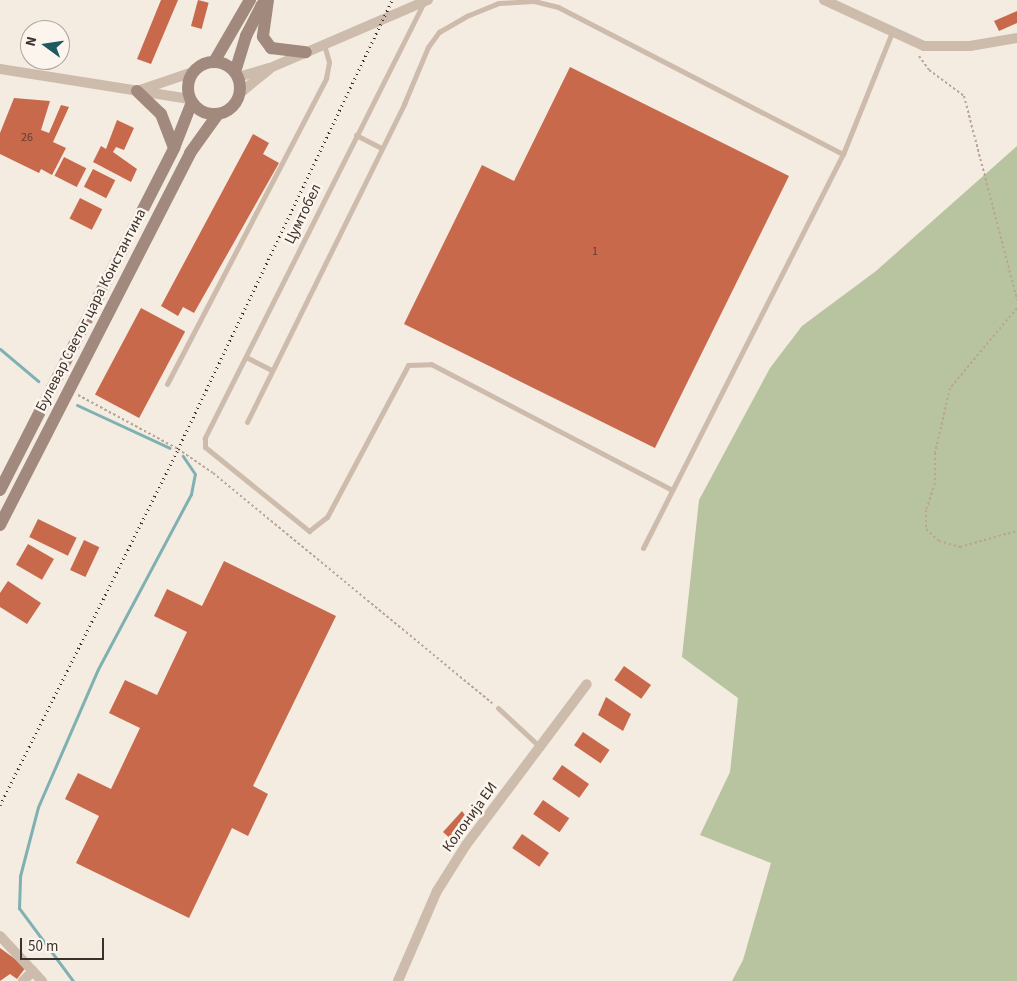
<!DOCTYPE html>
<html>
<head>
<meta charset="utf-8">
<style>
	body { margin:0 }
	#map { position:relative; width:1017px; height:981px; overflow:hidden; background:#f4ebe1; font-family:"Source Sans 3",sans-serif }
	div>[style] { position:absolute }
	.green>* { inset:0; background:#b8c4a0 }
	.stream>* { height:3px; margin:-1.5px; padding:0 1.5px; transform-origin:1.5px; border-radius:1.5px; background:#7fb0b2 }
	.building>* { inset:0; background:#c8694b; transform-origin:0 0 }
	.path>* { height:2px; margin-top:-1px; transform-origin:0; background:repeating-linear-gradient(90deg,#b9a596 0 2.5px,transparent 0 5px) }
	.service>* { height:5px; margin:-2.5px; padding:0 2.5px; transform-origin:2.5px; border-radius:2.5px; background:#cdbbac }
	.minor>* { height:10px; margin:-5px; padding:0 5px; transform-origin:5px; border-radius:5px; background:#cdbbac }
	.secondary>* { height:12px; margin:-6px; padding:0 6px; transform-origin:6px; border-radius:6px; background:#a18a7d }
	.secondary>.ring { margin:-6px; padding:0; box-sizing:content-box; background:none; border:12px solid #a18a7d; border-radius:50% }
	.rail>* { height:3px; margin-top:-1.5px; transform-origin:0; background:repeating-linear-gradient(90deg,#3b302b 0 1px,transparent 0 5px) }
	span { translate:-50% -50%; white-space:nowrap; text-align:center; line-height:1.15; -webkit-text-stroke:5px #fbf5ee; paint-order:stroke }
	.number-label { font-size:12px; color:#5e3e33 }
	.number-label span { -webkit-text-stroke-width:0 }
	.street-label { font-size:15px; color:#3b302b }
	.north { position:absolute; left:20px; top:20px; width:50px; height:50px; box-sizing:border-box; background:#fbf5ee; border:1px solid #aea6a0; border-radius:50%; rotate:284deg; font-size:14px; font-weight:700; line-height:20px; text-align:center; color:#3b302b }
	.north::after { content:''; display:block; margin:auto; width:18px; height:22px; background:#1f5a5e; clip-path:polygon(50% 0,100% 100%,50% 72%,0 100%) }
	.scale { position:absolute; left:20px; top:938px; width:84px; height:22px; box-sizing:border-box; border:2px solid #3b302b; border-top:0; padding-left:6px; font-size:15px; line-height:18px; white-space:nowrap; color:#3b302b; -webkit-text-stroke:4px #fbf5ee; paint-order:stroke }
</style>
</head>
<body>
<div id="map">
	<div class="green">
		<div style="clip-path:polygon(1017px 146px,1017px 981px,732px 981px,743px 960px,771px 863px,700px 835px,730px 772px,738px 698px,682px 657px,699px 500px,770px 368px,802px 326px,876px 271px)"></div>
	</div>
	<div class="stream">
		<div style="left:0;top:349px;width:50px;rotate:40.1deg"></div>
		<div style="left:77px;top:405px;width:102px;rotate:24.8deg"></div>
		<div style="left:73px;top:981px;width:91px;rotate:-126.5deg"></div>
		<div style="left:19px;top:908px;width:32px;rotate:-88deg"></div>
		<div style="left:20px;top:876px;width:71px;rotate:-75.4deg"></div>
		<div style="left:38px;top:807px;width:150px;rotate:-66.5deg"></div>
		<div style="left:98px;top:669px;width:198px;rotate:-62deg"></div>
		<div style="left:191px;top:494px;width:20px;rotate:-79deg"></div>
		<div style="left:195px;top:474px;width:22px;rotate:-124deg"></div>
	</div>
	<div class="building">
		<div style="clip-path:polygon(161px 0,178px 0,151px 64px,137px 59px)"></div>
		<div style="left:198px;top:0;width:11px;height:27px;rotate:15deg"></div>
		<div style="clip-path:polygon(1017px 11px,1017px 23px,999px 31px,994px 21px)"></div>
		<div style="clip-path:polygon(570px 67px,789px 176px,655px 448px,404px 324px,482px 165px,514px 181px)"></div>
		<div style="clip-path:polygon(14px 98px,50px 101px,41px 130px,49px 133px,61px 105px,69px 107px,53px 142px,66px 148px,52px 175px,41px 169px,39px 173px,0 154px,0 133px)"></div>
		<div style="clip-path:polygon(117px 120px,134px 128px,124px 150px,116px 147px,113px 152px,137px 169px,131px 182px,93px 162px,101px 146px,106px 149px)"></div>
		<div style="clip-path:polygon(253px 134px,269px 143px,263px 154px,279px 163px,194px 313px,183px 307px,178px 316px,161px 306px)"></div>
		<div style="left:64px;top:157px;width:25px;height:21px;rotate:27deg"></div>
		<div style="left:93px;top:169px;width:25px;height:20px;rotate:27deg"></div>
		<div style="left:80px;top:198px;width:25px;height:23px;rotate:27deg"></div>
		<div style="left:141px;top:308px;width:50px;height:98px;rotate:28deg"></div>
		<div style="left:38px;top:519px;width:43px;height:20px;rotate:26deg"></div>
		<div style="left:84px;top:540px;width:17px;height:33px;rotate:25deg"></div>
		<div style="left:28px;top:544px;width:30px;height:24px;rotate:30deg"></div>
		<div style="clip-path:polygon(224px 561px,336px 616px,253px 786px,268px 794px,248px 836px,232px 828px,189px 918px,76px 863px,99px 816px,65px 799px,78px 773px,111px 789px,140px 728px,109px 713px,125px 680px,157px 695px,187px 632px,154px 616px,167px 589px,202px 606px)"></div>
		<div style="clip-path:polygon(8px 581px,41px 603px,27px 624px,0 607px,0 593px)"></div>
		<div style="left:624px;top:666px;width:33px;height:17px;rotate:35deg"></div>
		<div style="clip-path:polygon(606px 697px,631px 714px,623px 731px,598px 715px)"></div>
		<div style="left:583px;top:732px;width:32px;height:16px;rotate:34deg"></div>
		<div style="left:562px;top:765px;width:33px;height:17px;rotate:35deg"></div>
		<div style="left:543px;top:800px;width:32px;height:17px;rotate:35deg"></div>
		<div style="clip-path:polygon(462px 811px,471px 823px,453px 841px,443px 832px)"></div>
		<div style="left:522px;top:834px;width:33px;height:17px;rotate:35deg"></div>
		<div style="clip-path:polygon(0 948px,26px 967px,17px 979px,10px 974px,0 981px)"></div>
	</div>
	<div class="path">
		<div style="left:919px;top:56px;width:17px;rotate:54deg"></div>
		<div style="left:929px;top:70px;width:44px;rotate:36.6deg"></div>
		<div style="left:964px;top:96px;width:211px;rotate:75.4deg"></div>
		<div style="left:1017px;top:308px;width:104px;rotate:129.9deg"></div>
		<div style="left:950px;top:388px;width:67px;rotate:103deg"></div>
		<div style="left:935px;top:453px;width:30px;rotate:90deg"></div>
		<div style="left:935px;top:483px;width:28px;rotate:108deg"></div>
		<div style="left:926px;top:510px;width:19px;rotate:90deg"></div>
		<div style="left:926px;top:529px;width:18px;rotate:43deg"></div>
		<div style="left:939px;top:541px;width:22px;rotate:16deg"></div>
		<div style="left:960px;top:547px;width:59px;rotate:-15.7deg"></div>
		<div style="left:78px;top:395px;width:114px;rotate:28.4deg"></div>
		<div style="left:178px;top:449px;width:42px;rotate:34.4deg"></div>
		<div style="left:213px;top:473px;width:362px;rotate:39.5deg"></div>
	</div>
	<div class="service">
		<div style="left:423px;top:4px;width:486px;rotate:116.7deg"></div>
		<div style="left:205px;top:438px;width:9px;rotate:90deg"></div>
		<div style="left:205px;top:447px;width:134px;rotate:38.9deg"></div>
		<div style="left:309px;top:531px;width:23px;rotate:-38deg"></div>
		<div style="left:327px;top:517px;width:172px;rotate:-61.9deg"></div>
		<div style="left:408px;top:365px;width:23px;rotate:-2deg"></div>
		<div style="left:431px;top:364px;width:270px;rotate:27.6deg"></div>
		<div style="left:356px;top:135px;width:29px;rotate:27deg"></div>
		<div style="left:246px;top:357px;width:29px;rotate:27deg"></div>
		<div style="left:167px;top:384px;width:345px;rotate:-62.5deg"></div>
		<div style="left:326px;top:78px;width:16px;rotate:-79deg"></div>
		<div style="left:329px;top:62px;width:19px;rotate:-106deg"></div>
		<div style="left:247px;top:422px;width:355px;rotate:-63.7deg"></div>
		<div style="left:404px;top:104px;width:62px;rotate:-67.2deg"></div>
		<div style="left:428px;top:47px;width:19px;rotate:-54deg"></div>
		<div style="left:439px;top:32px;width:34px;rotate:-30deg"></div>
		<div style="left:469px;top:15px;width:31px;rotate:-22deg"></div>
		<div style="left:498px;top:3px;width:36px;rotate:-3deg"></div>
		<div style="left:534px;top:1px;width:25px;rotate:14deg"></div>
		<div style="left:558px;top:7px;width:321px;rotate:27.3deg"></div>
		<div style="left:643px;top:548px;width:442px;rotate:-63.1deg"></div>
		<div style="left:843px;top:154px;width:131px;rotate:-68.1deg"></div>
		<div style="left:498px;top:708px;width:59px;rotate:42.9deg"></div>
	</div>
	<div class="minor">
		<div style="left:824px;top:0;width:110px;rotate:24.7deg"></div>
		<div style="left:924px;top:46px;width:46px"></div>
		<div style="left:970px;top:46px;width:48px;rotate:-9.7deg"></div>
		<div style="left:0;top:69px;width:192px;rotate:9deg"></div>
		<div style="left:238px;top:77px;width:33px;rotate:-16deg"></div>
		<div style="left:270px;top:68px;width:172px;rotate:-23.3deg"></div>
		<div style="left:140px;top:90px;width:56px;rotate:-18.8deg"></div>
		<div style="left:240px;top:93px;width:38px;rotate:-39deg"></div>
		<div style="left:0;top:936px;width:62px;rotate:47deg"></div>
		<div style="left:23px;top:981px;width:14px;rotate:-45deg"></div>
		<div style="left:398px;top:981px;width:98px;rotate:-66.6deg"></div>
		<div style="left:437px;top:891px;width:54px;rotate:-57.8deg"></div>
		<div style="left:466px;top:845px;width:201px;rotate:-53.1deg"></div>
	</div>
	<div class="secondary">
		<div style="left:268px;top:0;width:37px;rotate:98deg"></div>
		<div style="left:263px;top:37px;width:14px;rotate:54deg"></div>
		<div style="left:271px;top:48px;width:35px;rotate:7deg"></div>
		<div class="ring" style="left:188px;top:62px;width:40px;height:40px"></div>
		<div style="left:214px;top:62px;width:72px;rotate:-59.9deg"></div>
		<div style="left:235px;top:72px;width:38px;rotate:-73deg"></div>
		<div style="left:246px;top:36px;width:35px;rotate:-63deg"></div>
		<div style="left:137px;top:91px;width:33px;rotate:44deg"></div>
		<div style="left:161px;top:114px;width:36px;rotate:69deg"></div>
		<div style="left:0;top:490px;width:384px;rotate:-63deg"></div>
		<div style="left:174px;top:148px;width:49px;rotate:-68.6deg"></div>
		<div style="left:0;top:525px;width:418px;rotate:-62.9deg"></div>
		<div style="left:190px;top:153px;width:48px;rotate:-54.3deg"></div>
	</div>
	<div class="rail">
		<div style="left:0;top:805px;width:398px;rotate:-63.4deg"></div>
		<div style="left:178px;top:449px;width:497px;rotate:-64.5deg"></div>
	</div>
	<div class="number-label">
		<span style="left:27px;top:138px">26</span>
		<span style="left:595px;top:252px">1</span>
	</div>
	<div class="street-label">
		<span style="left:303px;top:214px;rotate:-64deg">Цумтобел</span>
		<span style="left:91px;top:310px;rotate:-63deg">Булевар Светог цара Константина</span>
		<span style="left:470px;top:817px;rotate:-54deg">Колонија ЕИ</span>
	</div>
	<div class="north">N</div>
	<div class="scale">50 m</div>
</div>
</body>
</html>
